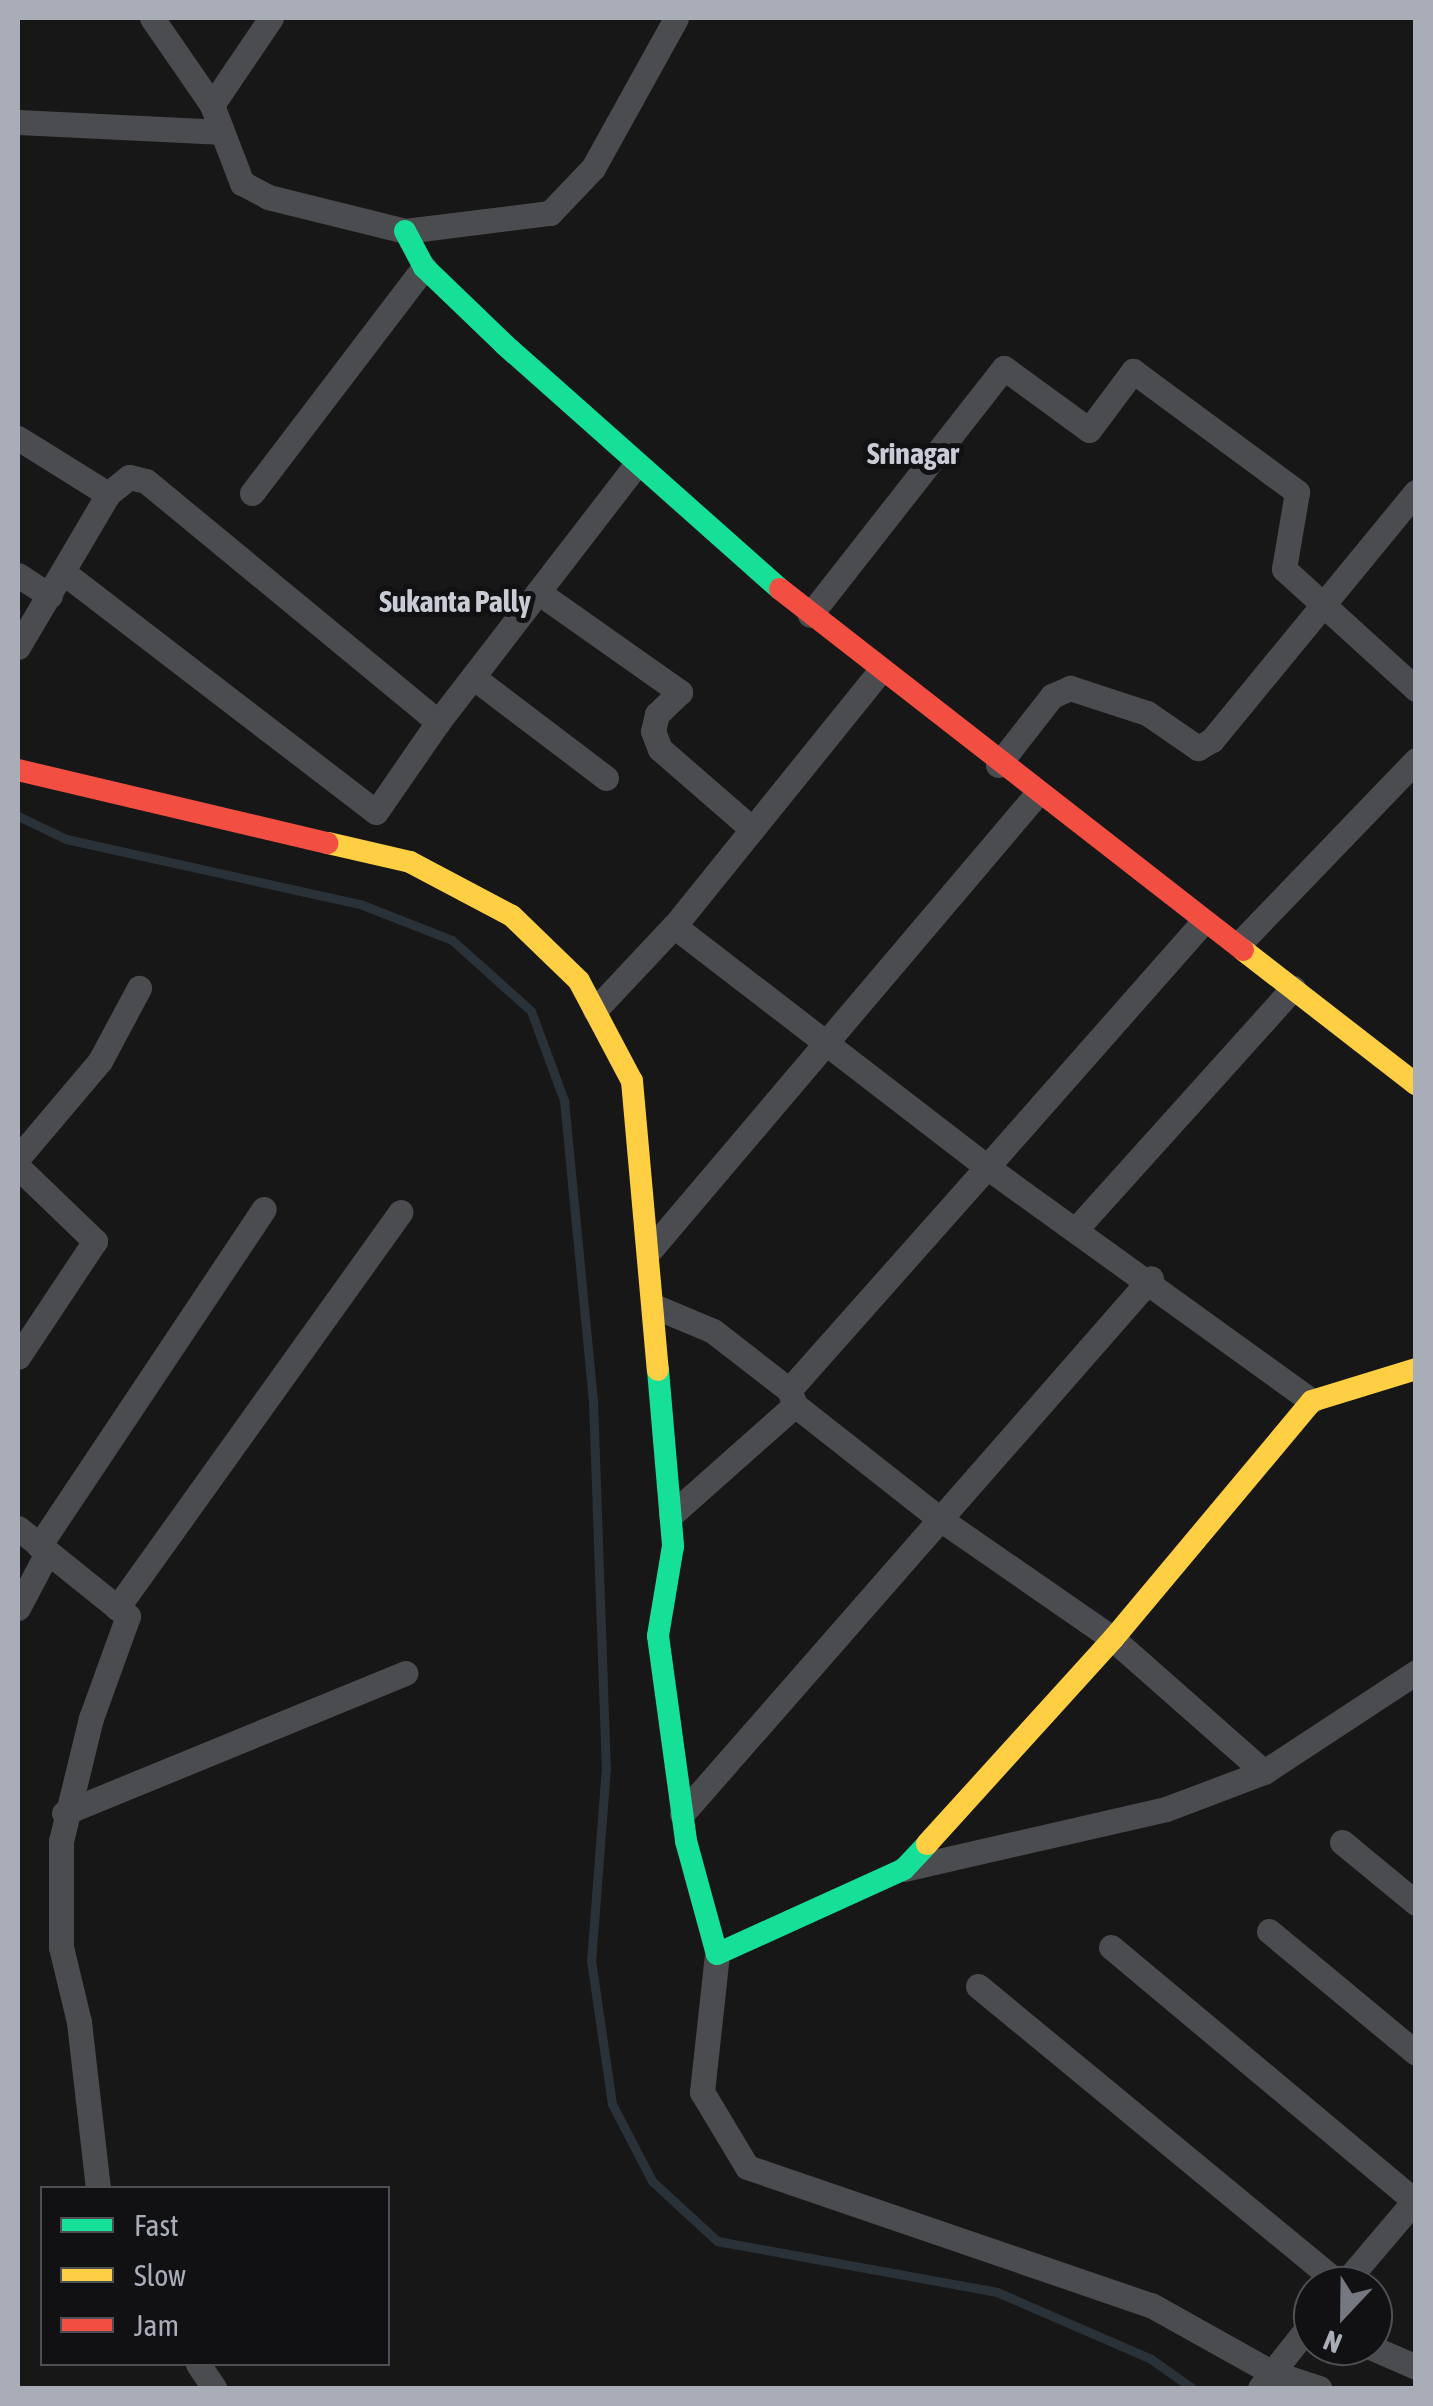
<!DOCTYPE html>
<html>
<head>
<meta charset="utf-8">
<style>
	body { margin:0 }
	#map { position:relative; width:1433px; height:2406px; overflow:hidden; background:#171717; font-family:"Asap Condensed",sans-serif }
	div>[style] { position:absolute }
	.stream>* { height:9px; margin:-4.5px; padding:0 4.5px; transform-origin:4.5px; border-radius:4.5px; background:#2a3239 }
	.street>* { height:25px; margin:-12.5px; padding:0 12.5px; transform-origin:12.5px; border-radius:12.5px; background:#4b4c50 }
	.fast>* { height:22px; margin:-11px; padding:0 11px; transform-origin:11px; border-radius:11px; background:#16e098 }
	.slow>* { height:22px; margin:-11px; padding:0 11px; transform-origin:11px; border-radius:11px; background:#ffcf43 }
	.jam>* { height:22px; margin:-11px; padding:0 11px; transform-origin:11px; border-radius:11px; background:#f24e42 }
	span { translate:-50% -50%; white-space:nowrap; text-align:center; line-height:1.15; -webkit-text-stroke:10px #111113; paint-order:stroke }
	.neighbourhood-label { font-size:30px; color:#c9ccd4; font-weight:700 }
	.frame { position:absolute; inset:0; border:20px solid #a8adb8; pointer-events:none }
	.legend { position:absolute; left:40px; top:2186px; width:350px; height:180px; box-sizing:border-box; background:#111113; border:2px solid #4d4f55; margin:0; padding:12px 18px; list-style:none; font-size:30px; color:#a8adb8 }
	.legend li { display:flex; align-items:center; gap:20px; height:50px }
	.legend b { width:50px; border:2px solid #4d4f55 }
	.north { position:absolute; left:1293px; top:2266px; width:100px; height:100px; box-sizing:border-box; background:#111113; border:2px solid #4d4f55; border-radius:50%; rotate:202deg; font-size:28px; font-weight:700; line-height:40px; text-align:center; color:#a8adb8 }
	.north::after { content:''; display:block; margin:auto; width:35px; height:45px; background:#757880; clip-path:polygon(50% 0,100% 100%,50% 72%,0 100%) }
</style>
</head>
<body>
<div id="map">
	<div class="stream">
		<div style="left:18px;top:816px;width:53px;rotate:25.6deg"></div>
		<div style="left:66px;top:839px;width:301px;rotate:12.5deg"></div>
		<div style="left:360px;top:904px;width:99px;rotate:21.4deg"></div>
		<div style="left:452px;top:940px;width:106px;rotate:41.9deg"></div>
		<div style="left:531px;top:1011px;width:95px;rotate:69.7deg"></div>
		<div style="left:564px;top:1100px;width:301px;rotate:84.5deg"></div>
		<div style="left:593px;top:1400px;width:367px;rotate:88deg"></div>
		<div style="left:606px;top:1767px;width:194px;rotate:94.4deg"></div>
		<div style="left:591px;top:1960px;width:146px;rotate:81.7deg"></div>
		<div style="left:612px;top:2104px;width:87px;rotate:62.5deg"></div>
		<div style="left:652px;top:2181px;width:88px;rotate:42.7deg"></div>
		<div style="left:717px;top:2241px;width:285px;rotate:10.3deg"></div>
		<div style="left:997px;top:2292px;width:168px;rotate:23.5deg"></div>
		<div style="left:1151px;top:2359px;width:50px;rotate:35.3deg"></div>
	</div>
	<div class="street">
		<div style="left:152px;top:18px;width:106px;rotate:55.4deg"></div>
		<div style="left:212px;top:105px;width:84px;rotate:69deg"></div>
		<div style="left:242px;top:183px;width:30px;rotate:28deg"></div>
		<div style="left:268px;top:197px;width:141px;rotate:13.9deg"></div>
		<div style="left:405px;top:231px;width:146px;rotate:-7.1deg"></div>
		<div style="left:550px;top:213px;width:62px;rotate:-46.3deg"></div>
		<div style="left:593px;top:168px;width:171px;rotate:-61deg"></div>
		<div style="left:212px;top:105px;width:105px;rotate:-55.9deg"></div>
		<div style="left:18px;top:122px;width:201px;rotate:2.8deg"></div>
		<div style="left:18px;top:438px;width:106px;rotate:31.9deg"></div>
		<div style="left:108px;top:494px;width:27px;rotate:-39deg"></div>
		<div style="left:129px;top:477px;width:17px;rotate:13deg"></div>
		<div style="left:146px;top:481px;width:379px;rotate:39.5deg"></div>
		<div style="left:438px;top:722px;width:323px;rotate:-52.4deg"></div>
		<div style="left:252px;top:493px;width:284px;rotate:-52.7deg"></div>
		<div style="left:63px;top:572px;width:394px;rotate:37.5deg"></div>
		<div style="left:376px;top:812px;width:109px;rotate:-55.4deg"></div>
		<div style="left:18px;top:575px;width:38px;rotate:33deg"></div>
		<div style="left:538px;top:592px;width:174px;rotate:35.2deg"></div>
		<div style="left:680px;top:692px;width:32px;rotate:136deg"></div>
		<div style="left:657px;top:714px;width:17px;rotate:103deg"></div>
		<div style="left:653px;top:731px;width:19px;rotate:69deg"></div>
		<div style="left:660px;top:749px;width:122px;rotate:41deg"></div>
		<div style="left:810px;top:615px;width:314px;rotate:-51.9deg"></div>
		<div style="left:1004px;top:368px;width:105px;rotate:36.1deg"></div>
		<div style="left:1089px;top:430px;width:74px;rotate:-53.3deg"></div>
		<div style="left:1133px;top:371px;width:204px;rotate:36.4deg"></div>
		<div style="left:1297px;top:492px;width:78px;rotate:99.6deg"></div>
		<div style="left:1284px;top:569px;width:178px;rotate:42.3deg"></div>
		<div style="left:18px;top:647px;width:178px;rotate:-59.5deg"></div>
		<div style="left:880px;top:671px;width:328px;rotate:128.9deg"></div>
		<div style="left:674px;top:926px;width:395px;rotate:37.6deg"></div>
		<div style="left:987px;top:1167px;width:298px;rotate:131.6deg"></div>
		<div style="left:789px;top:1390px;width:16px;rotate:68deg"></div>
		<div style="left:795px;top:1405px;width:184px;rotate:38.2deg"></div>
		<div style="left:940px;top:1519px;width:211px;rotate:34.7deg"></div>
		<div style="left:1113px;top:1639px;width:201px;rotate:41.4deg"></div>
		<div style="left:473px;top:677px;width:167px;rotate:37.2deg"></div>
		<div style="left:998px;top:765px;width:88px;rotate:-52deg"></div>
		<div style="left:1052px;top:696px;width:20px;rotate:-24deg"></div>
		<div style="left:1070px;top:688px;width:81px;rotate:18deg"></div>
		<div style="left:1147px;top:713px;width:62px;rotate:34.5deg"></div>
		<div style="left:1198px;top:748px;width:16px;rotate:-30deg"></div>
		<div style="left:1212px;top:740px;width:321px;rotate:-50.6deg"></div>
		<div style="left:1203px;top:922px;width:327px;rotate:131.4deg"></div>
		<div style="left:987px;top:1167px;width:400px;rotate:35.8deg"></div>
		<div style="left:1239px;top:944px;width:255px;rotate:-46.1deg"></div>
		<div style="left:595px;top:1010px;width:115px;rotate:-46.8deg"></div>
		<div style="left:18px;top:1158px;width:127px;rotate:-49.8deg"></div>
		<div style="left:100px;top:1061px;width:83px;rotate:-61.9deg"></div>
		<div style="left:18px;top:1167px;width:107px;rotate:43.9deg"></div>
		<div style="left:95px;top:1241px;width:139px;rotate:123.6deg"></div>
		<div style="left:1077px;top:1228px;width:323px;rotate:-48deg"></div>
		<div style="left:652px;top:1248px;width:594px;rotate:-49.71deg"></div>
		<div style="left:656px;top:1307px;width:62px;rotate:22.8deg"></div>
		<div style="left:713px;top:1331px;width:96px;rotate:37.8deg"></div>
		<div style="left:671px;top:1515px;width:166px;rotate:-41.6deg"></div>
		<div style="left:18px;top:1528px;width:141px;rotate:38.7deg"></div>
		<div style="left:128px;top:1616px;width:109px;rotate:109.9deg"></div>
		<div style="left:91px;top:1718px;width:127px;rotate:103.7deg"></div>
		<div style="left:61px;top:1841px;width:106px;rotate:90deg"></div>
		<div style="left:61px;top:1947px;width:77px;rotate:76.5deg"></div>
		<div style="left:79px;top:2022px;width:167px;rotate:83.5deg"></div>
		<div style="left:39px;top:1546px;width:405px;rotate:-56.3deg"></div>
		<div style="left:18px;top:1608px;width:62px;rotate:-62.2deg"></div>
		<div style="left:117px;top:1608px;width:487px;rotate:-54.4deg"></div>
		<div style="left:64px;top:1813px;width:369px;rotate:-22.3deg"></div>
		<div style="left:682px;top:1814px;width:712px;rotate:-48.81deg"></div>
		<div style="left:1342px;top:1842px;width:96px;rotate:39.5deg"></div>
		<div style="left:904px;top:1869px;width:269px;rotate:-12.9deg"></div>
		<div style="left:1166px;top:1809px;width:105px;rotate:-20.7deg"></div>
		<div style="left:1264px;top:1772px;width:182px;rotate:-33.3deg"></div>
		<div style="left:1269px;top:1931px;width:191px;rotate:39.7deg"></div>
		<div style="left:1111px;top:1947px;width:395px;rotate:39.9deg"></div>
		<div style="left:717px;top:1954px;width:139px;rotate:96.2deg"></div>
		<div style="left:702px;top:2092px;width:87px;rotate:59deg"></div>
		<div style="left:747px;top:2167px;width:427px;rotate:18.9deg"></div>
		<div style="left:1151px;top:2305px;width:137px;rotate:29.2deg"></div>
		<div style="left:1271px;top:2372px;width:51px;rotate:18.4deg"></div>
		<div style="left:978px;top:1986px;width:472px;rotate:39.5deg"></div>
		<div style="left:1342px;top:2286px;width:114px;rotate:-49.6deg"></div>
		<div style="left:1368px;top:2346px;width:52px;rotate:23.6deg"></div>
		<div style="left:198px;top:2364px;width:29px;rotate:56deg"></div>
		<div style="left:1260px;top:2388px;width:85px;rotate:-51.7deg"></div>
	</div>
	<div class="fast">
		<div style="left:405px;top:231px;width:41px;rotate:62.2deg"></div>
		<div style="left:424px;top:267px;width:112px;rotate:43.9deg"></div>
		<div style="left:505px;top:345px;width:368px;rotate:41.6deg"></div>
		<div style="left:658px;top:1370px;width:177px;rotate:85.1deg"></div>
		<div style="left:673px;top:1546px;width:91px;rotate:99.5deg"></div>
		<div style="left:658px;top:1636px;width:207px;rotate:82.2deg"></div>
		<div style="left:686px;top:1841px;width:117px;rotate:74.7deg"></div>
		<div style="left:717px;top:1954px;width:205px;rotate:-24.4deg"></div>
		<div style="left:904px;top:1869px;width:34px;rotate:-47deg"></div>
	</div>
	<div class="slow">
		<div style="left:328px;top:843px;width:84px;rotate:13deg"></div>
		<div style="left:410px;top:862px;width:115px;rotate:27.9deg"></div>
		<div style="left:512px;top:916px;width:93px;rotate:44.1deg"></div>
		<div style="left:579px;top:981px;width:113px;rotate:62.1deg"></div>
		<div style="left:632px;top:1081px;width:290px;rotate:84.9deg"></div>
		<div style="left:1243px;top:950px;width:219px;rotate:37.8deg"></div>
		<div style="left:927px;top:1844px;width:277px;rotate:-47.8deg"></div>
		<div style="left:1113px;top:1639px;width:310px;rotate:-50.1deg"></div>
		<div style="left:1312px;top:1401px;width:109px;rotate:-17.1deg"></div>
	</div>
	<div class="jam">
		<div style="left:780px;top:589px;width:587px;rotate:37.94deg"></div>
		<div style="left:18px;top:770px;width:318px;rotate:13.3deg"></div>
	</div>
	<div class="neighbourhood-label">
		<span style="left:913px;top:453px">Srinagar</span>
		<span style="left:455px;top:601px">Sukanta Pally</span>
	</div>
	<div class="frame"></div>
	<ul class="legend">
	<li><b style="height:12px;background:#16e098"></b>Fast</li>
	<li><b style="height:12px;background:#ffcf43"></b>Slow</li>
	<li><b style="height:12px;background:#f24e42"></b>Jam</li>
	</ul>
	<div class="north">N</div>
</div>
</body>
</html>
